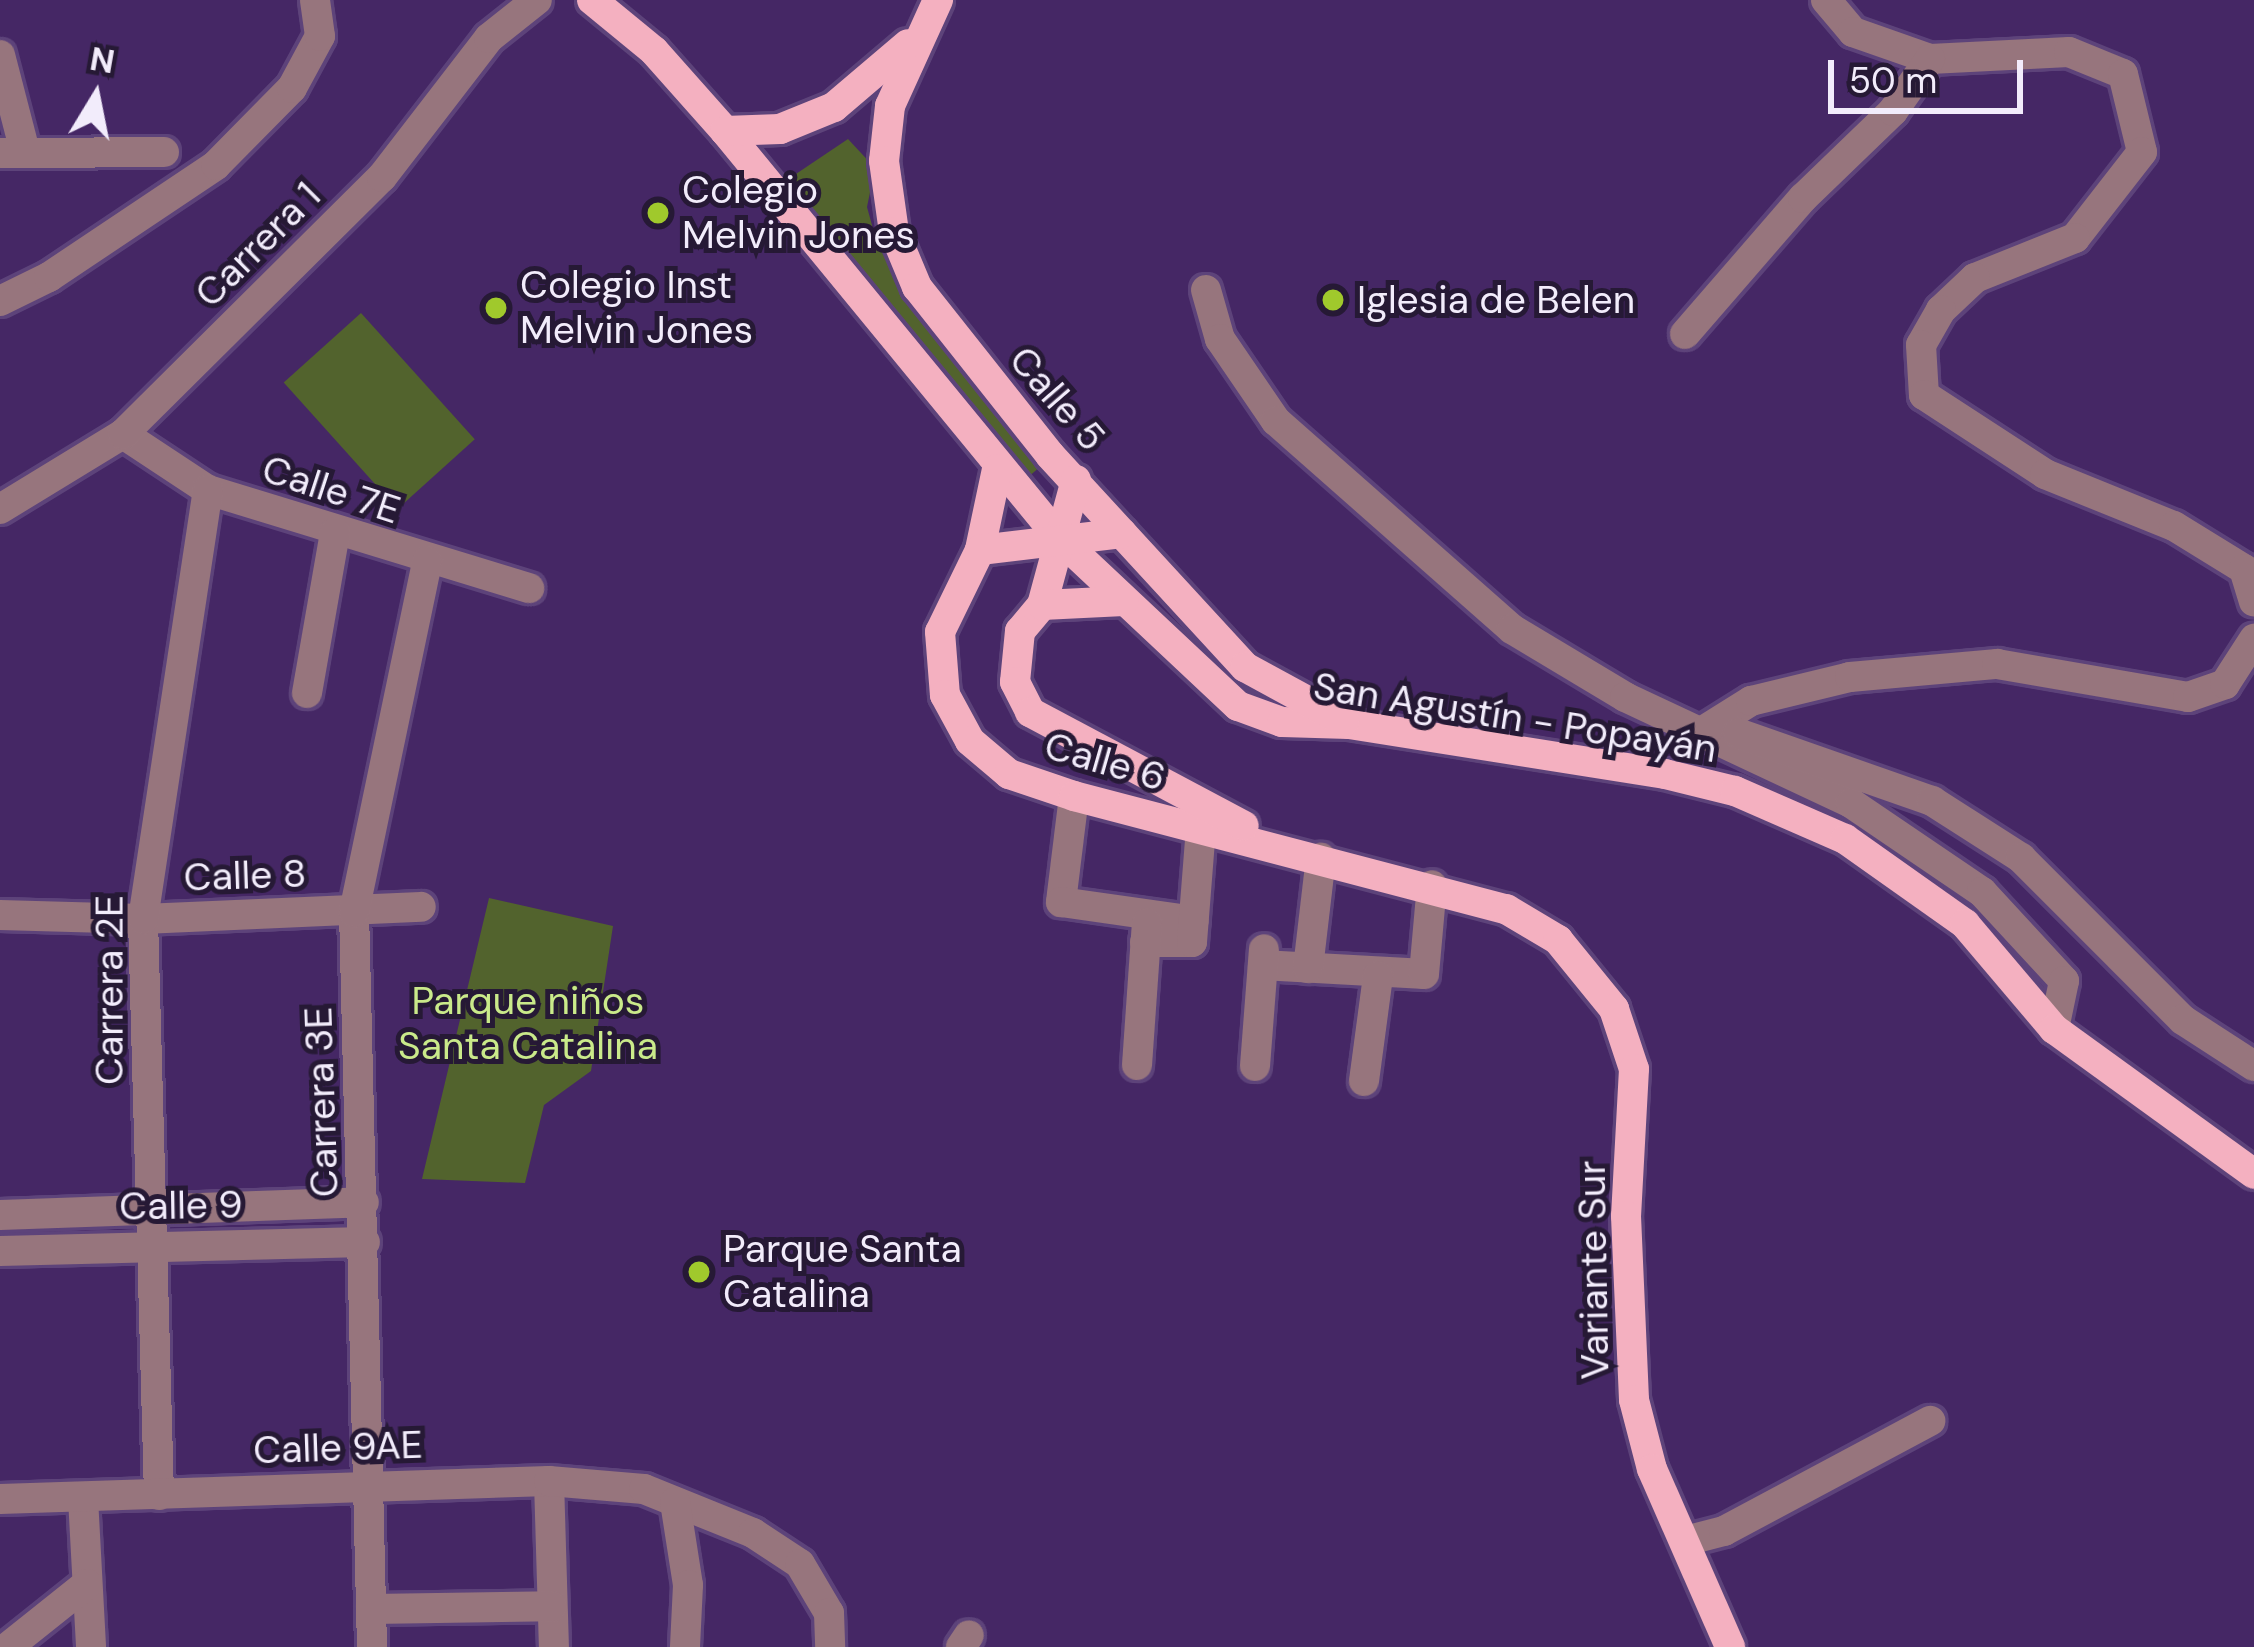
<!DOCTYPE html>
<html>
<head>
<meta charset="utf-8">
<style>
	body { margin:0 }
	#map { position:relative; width:2254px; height:1647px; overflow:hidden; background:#452765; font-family:"DM Sans",sans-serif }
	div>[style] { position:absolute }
	.green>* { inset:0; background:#52632d; transform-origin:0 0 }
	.roads { filter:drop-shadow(3px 0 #5d437a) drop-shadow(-3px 0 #5d437a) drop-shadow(0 3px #5d437a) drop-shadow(0 -3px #5d437a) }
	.minor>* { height:30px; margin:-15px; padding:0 15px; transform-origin:15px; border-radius:15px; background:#97757d }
	.major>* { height:30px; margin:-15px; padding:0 15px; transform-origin:15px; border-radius:15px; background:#f4b0c0 }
	.dots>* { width:33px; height:33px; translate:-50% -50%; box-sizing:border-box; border:6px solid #261935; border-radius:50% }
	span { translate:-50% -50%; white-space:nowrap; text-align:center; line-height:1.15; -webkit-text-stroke:10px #261935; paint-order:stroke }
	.poi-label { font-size:39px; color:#f2ecfb }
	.left { translate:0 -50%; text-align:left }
	.street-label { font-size:39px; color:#f2ecfb }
	.park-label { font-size:39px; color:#caea8a }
	.north { position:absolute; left:36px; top:36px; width:120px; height:120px; -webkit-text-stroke:9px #261935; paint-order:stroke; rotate:10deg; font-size:33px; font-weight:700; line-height:48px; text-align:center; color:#f2ecfb }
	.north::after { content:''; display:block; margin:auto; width:42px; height:54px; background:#f2ecfb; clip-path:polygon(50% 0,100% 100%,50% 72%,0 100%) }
	.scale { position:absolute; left:1828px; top:60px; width:195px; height:54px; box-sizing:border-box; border:6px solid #f2ecfb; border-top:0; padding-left:15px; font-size:36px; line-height:42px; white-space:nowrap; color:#f2ecfb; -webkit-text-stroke:9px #261935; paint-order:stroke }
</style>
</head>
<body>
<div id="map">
	<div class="green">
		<div style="clip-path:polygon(848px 139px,875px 168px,867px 207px,878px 247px,1041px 466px,1020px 484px,781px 184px)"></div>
		<div style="left:361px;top:313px;width:170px;height:104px;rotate:48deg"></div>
		<div style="clip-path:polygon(489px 898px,613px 926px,591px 1071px,544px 1105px,525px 1183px,422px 1179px)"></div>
	</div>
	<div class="roads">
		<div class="minor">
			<div style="left:1826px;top:0;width:42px;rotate:49.8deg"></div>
			<div style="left:1853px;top:32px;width:82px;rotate:19.3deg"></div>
			<div style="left:1930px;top:59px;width:139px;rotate:-2.9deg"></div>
			<div style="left:2069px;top:52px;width:58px;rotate:22.2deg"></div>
			<div style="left:2123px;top:74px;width:80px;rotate:76.3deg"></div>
			<div style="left:2142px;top:152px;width:109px;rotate:127.9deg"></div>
			<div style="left:2075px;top:238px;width:108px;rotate:158.2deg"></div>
			<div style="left:1975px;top:278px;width:47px;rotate:136.7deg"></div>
			<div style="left:1941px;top:310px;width:40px;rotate:119.7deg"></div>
			<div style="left:1921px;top:345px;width:50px;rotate:86.6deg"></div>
			<div style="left:1924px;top:395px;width:145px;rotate:33.1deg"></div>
			<div style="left:2045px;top:474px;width:139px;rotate:22deg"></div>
			<div style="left:2174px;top:526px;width:82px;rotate:31.6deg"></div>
			<div style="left:2244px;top:569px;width:34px;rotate:73deg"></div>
			<div style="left:0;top:55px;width:100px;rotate:75.5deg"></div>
			<div style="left:0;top:153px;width:164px;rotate:-0.3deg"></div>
			<div style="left:1206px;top:290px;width:51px;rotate:74.1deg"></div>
			<div style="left:1220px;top:339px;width:99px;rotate:55.7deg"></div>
			<div style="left:1276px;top:421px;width:315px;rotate:41.4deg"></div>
			<div style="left:1512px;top:629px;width:132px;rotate:31deg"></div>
			<div style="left:1625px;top:697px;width:250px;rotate:25.1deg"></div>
			<div style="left:1851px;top:803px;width:158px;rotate:34.2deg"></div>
			<div style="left:1982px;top:892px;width:121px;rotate:47.3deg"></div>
			<div style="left:2064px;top:981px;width:49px;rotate:101.8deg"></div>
			<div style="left:0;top:301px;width:55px;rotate:-26.1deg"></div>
			<div style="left:49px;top:277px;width:201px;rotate:-33.8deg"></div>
			<div style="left:216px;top:165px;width:108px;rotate:-45.4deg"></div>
			<div style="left:292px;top:88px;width:59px;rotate:-61.7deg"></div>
			<div style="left:320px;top:36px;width:36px;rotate:-98deg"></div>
			<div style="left:1685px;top:334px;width:180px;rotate:-49.1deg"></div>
			<div style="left:1803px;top:198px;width:125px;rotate:-44deg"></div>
			<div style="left:1893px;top:111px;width:64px;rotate:-54.6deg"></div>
			<div style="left:123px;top:434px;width:102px;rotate:33.4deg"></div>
			<div style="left:208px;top:490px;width:336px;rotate:17deg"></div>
			<div style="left:0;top:509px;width:144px;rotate:-31.4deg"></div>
			<div style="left:123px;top:434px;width:365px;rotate:-44.8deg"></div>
			<div style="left:382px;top:177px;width:175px;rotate:-52.4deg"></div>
			<div style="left:489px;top:38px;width:61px;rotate:-38.4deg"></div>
			<div style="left:307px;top:693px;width:163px;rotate:-80.1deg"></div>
			<div style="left:1703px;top:731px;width:57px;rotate:-32deg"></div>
			<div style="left:1751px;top:701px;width:102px;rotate:-13.6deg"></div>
			<div style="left:1850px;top:677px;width:148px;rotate:-5.1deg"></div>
			<div style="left:1997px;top:664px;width:194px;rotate:9.8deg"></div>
			<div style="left:2188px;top:697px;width:39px;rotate:-19deg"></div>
			<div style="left:2225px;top:684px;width:54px;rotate:-57.2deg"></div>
			<div style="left:1738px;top:733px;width:206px;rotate:19.3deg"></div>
			<div style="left:1932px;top:801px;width:106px;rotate:32.6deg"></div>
			<div style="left:2021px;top:858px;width:229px;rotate:45deg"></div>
			<div style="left:2183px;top:1020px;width:85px;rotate:32.9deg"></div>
			<div style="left:1074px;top:796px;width:107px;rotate:97deg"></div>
			<div style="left:1061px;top:902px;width:134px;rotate:8.1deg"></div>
			<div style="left:0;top:915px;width:143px;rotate:1.6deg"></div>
			<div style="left:143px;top:919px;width:278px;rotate:-2.5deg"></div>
			<div style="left:1145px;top:942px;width:47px"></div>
			<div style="left:1192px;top:942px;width:114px;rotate:-85.5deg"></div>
			<div style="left:1263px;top:965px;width:161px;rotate:3.2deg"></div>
			<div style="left:1424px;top:974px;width:89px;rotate:-84.9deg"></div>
			<div style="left:1308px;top:968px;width:111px;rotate:-83.3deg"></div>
			<div style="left:1137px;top:1065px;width:142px;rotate:-86deg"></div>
			<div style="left:1255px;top:1066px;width:117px;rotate:-85.6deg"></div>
			<div style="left:1364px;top:1081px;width:106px;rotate:-82.4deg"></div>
			<div style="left:0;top:1215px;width:364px;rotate:-2deg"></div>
			<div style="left:0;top:1251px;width:365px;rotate:-1.4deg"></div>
			<div style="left:549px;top:1481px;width:166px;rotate:88.3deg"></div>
			<div style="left:159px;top:1495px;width:576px;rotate:-91.59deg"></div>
			<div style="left:143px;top:919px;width:434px;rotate:-81.4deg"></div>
			<div style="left:83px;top:1498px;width:149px;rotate:86.9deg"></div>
			<div style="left:0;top:1499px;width:549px;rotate:-1.88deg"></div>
			<div style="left:549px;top:1481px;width:95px;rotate:4.8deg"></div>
			<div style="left:644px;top:1489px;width:118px;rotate:22deg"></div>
			<div style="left:753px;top:1533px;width:56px;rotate:33.4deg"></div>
			<div style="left:800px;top:1564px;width:57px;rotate:59.4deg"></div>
			<div style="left:829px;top:1613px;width:34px;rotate:88deg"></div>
			<div style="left:675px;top:1502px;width:84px;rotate:81.1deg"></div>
			<div style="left:688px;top:1585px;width:62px;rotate:92.8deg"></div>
			<div style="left:1685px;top:1541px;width:40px;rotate:-14.4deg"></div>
			<div style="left:1724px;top:1531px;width:234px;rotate:-28.1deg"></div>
			<div style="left:371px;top:1609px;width:181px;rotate:-0.9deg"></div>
			<div style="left:8px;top:1647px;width:101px;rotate:-38.6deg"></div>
			<div style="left:372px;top:1647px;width:735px;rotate:-91.4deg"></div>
			<div style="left:354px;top:912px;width:358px;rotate:-78.2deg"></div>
			<div style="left:961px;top:1647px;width:14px;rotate:-56deg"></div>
		</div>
		<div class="major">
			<div style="left:592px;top:0;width:80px;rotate:39.4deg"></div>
			<div style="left:654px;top:51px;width:107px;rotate:48.4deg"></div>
			<div style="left:725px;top:131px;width:528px;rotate:50.61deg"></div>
			<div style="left:1060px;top:539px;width:244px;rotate:43.2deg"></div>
			<div style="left:1238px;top:706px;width:47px;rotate:20deg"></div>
			<div style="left:1282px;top:722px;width:67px;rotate:1.7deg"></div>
			<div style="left:1349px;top:724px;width:320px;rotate:9deg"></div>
			<div style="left:1665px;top:774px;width:72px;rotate:13.7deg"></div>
			<div style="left:1735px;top:791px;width:120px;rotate:23.6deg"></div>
			<div style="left:1845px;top:839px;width:147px;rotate:35.3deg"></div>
			<div style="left:1965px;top:924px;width:138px;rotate:49.7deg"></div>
			<div style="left:2054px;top:1029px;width:247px;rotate:35.9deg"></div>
			<div style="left:938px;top:0;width:116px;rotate:114.4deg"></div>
			<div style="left:890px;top:106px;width:55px;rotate:96.2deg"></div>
			<div style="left:884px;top:161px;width:72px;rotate:82deg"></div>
			<div style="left:894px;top:232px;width:60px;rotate:67.3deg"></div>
			<div style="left:917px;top:287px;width:214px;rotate:51.6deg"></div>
			<div style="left:1050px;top:455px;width:288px;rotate:47.4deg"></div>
			<div style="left:1245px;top:667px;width:113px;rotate:28.6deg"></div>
			<div style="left:725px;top:131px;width:55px;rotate:-2.1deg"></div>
			<div style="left:780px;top:129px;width:58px;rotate:-22.2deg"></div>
			<div style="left:834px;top:107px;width:97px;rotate:-40.4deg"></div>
			<div style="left:997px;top:469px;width:83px;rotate:101.9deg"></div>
			<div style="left:980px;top:550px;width:91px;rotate:116deg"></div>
			<div style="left:940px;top:632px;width:63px;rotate:85.5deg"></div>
			<div style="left:945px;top:695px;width:52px;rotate:61.5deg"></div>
			<div style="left:970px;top:741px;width:51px;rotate:40.2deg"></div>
			<div style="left:1009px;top:774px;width:69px;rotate:18.7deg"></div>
			<div style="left:1074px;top:796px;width:447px;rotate:14.7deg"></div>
			<div style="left:1506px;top:909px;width:61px;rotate:30.8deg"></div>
			<div style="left:1558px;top:940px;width:89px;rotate:50.9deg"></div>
			<div style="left:1614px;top:1009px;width:63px;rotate:71.6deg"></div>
			<div style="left:1634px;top:1069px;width:147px;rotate:93.1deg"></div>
			<div style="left:1626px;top:1216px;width:184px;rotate:87.5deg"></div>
			<div style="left:1634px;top:1400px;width:71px;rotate:75.4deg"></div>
			<div style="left:1652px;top:1469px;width:194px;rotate:66.3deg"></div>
			<div style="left:1076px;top:480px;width:130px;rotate:105.2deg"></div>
			<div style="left:1042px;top:605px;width:34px;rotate:130deg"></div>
			<div style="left:1020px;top:631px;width:51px;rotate:95.6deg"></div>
			<div style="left:1015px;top:682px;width:34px;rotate:63deg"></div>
			<div style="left:1030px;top:712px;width:242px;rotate:28deg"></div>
			<div style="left:980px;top:550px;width:143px;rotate:-6.8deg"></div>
			<div style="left:1042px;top:605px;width:82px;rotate:-2.8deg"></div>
		</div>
	</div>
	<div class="dots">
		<div style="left:658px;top:213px;background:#a0c92c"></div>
		<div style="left:1333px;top:300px;background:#a0c92c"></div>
		<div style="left:496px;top:308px;background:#a0c92c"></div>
		<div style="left:699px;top:1272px;background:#a0c92c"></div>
	</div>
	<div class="poi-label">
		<span class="left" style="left:682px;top:213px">Colegio<br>Melvin Jones</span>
		<span class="left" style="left:520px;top:308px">Colegio Inst<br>Melvin Jones</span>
		<span class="left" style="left:1357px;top:300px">Iglesia de Belen</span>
		<span class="left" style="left:723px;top:1272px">Parque Santa<br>Catalina</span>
	</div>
	<div class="street-label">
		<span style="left:258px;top:245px;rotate:-45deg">Carrera 1</span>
		<span style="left:1057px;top:399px;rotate:49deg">Calle 5</span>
		<span style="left:331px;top:490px;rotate:18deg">Calle 7E</span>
		<span style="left:1515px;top:718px;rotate:9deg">San Agustín - Popayán</span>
		<span style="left:1105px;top:762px;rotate:16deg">Calle 6</span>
		<span style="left:245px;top:876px;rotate:-2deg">Calle 8</span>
		<span style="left:110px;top:990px;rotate:-90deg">Carrera 2E</span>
		<span style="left:322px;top:1102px;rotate:-92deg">Carrera 3E</span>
		<span style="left:181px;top:1206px;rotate:-1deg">Calle 9</span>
		<span style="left:1594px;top:1270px;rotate:-91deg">Variante Sur</span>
		<span style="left:338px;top:1448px;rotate:-2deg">Calle 9AE</span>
	</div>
	<div class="park-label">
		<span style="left:528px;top:1024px">Parque niños<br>Santa Catalina</span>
	</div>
	<div class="north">N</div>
	<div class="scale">50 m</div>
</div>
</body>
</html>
